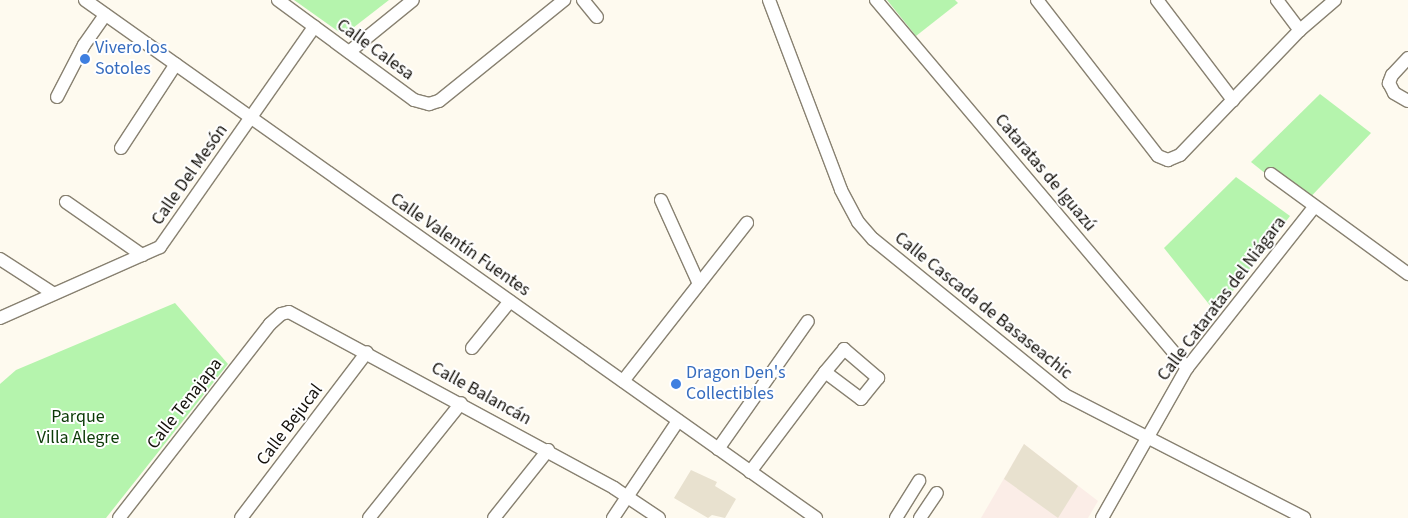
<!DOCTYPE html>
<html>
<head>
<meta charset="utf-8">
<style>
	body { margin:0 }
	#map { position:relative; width:1408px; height:518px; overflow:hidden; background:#fefaef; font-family:"Source Sans 3",sans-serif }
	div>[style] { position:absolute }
	.commercial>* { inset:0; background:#fbede7 }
	.green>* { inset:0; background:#b5f4ad }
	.building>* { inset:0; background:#e8e1cf }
	.roads { filter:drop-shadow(1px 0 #888171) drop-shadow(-1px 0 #888171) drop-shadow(0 1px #888171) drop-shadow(0 -1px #888171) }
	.minor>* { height:12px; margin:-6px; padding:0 6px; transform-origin:6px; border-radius:6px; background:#fff }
	.dots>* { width:14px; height:14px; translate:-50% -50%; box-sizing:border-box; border:2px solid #fff; border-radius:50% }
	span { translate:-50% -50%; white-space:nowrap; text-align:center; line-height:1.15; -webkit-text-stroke:4px #fff; paint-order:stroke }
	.shop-label { font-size:18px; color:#366cbe }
	.left { translate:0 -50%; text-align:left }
	.street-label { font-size:18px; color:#14110b }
	.park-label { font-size:18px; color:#0b3a06 }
</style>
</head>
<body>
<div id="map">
	<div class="commercial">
		<div style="clip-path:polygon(1024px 444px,1098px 501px,1088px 518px,981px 518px)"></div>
	</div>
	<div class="green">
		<div style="clip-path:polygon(294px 0,389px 0,349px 31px,339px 32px)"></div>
		<div style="clip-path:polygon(887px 0,955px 0,958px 3px,916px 36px)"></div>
		<div style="clip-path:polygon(1320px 94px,1371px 133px,1304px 204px,1251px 162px)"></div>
		<div style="clip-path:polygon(1236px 177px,1290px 216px,1216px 313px,1164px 248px)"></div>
		<div style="clip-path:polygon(175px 303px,228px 364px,106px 518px,0 518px,0 384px,16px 370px)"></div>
	</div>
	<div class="building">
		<div style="clip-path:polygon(1024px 444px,1078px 486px,1058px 518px,1004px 479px)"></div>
		<div style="clip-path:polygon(691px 470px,717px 482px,715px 486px,736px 499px,725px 518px,712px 515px,708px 518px,674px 498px)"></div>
	</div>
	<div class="roads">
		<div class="minor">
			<div style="left:85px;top:0;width:896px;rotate:35.32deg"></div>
			<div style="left:278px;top:0;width:169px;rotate:36.3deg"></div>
			<div style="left:414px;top:100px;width:16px;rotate:15deg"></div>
			<div style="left:429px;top:104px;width:10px;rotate:-17deg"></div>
			<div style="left:439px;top:101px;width:161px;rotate:-38.9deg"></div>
			<div style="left:583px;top:0;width:22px;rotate:51deg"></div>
			<div style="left:769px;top:0;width:203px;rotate:69.2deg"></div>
			<div style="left:841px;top:190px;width:36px;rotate:62deg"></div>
			<div style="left:858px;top:222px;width:23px;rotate:49deg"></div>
			<div style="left:873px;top:239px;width:247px;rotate:39.1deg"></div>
			<div style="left:1065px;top:395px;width:269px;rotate:27.2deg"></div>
			<div style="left:876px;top:0;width:482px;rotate:49.8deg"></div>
			<div style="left:1037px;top:0;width:197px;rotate:52.2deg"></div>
			<div style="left:1158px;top:156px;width:11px;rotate:22deg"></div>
			<div style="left:1168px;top:160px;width:13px;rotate:-23deg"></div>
			<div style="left:1180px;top:155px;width:173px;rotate:-46.2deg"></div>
			<div style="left:1300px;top:30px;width:46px;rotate:-40.6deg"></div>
			<div style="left:1157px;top:0;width:126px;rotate:52.8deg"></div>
			<div style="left:1277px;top:0;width:38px;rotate:53deg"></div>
			<div style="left:349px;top:52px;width:82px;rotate:-39.1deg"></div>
			<div style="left:1408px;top:58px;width:23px;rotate:133deg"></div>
			<div style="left:1392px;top:75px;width:9px;rotate:111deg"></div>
			<div style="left:1389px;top:83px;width:11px;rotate:63deg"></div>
			<div style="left:1394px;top:93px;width:16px;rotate:30deg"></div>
			<div style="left:57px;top:97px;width:59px;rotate:-62.6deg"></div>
			<div style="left:84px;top:45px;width:37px;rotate:-55deg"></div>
			<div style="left:121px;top:148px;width:100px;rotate:-56.8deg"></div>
			<div style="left:1271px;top:174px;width:170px;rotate:36.1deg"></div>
			<div style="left:661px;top:200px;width:92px;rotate:65.7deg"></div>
			<div style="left:66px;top:202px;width:93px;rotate:34.9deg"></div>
			<div style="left:0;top:259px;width:64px;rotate:32.9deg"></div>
			<div style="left:0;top:318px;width:175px;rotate:-23.9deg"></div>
			<div style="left:160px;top:247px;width:269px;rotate:-55deg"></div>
			<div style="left:472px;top:348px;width:60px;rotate:-51deg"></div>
			<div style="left:623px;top:381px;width:201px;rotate:-51.9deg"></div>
			<div style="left:718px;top:449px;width:156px;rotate:-54.9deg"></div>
			<div style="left:750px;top:472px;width:125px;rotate:-53.1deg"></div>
			<div style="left:825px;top:372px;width:30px;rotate:-50deg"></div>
			<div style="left:844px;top:349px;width:45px;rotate:40.5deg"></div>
			<div style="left:878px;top:378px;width:27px;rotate:129deg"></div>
			<div style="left:861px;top:399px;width:45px;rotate:-143.1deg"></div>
			<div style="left:119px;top:518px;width:246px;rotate:-52.1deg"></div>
			<div style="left:270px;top:324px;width:15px;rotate:-42deg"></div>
			<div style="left:281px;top:314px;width:8px;rotate:-14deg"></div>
			<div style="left:289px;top:312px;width:370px;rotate:28.4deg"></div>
			<div style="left:614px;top:488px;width:54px;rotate:33.7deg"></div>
			<div style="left:241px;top:518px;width:208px;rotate:-52.8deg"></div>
			<div style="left:369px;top:518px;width:147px;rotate:-51.3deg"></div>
			<div style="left:494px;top:518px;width:87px;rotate:-51.5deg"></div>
			<div style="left:613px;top:518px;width:117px;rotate:-56.2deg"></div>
			<div style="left:896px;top:518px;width:44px;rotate:-58.1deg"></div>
			<div style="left:920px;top:518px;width:30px;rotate:-56deg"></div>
			<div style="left:1102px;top:518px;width:172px;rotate:-60.5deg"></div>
			<div style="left:1187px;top:368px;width:205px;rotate:-51.7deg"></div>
		</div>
	</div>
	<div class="dots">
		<div style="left:85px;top:59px;background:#3f7fe0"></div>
		<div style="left:676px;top:384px;background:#3f7fe0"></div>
	</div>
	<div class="shop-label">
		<span class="left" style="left:95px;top:59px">Vivero los<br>Sotoles</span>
		<span class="left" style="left:686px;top:384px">Dragon Den's<br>Collectibles</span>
	</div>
	<div class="street-label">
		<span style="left:375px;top:50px;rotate:36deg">Calle Calesa</span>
		<span style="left:1045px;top:173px;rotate:50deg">Cataratas de Iguazú</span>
		<span style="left:190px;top:175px;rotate:-55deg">Calle Del Mesón</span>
		<span style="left:460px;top:245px;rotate:35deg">Calle Valentín Fuentes</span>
		<span style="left:1222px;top:299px;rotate:-53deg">Calle Cataratas del Niágara</span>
		<span style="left:983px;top:306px;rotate:39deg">Calle Cascada de Basaseachic</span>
		<span style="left:481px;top:394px;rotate:29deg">Calle Balancán</span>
		<span style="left:185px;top:404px;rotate:-52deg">Calle Tenajapa</span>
		<span style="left:290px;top:425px;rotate:-53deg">Calle Bejucal</span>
	</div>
	<div class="park-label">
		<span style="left:78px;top:428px">Parque<br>Villa Alegre</span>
	</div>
</div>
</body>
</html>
